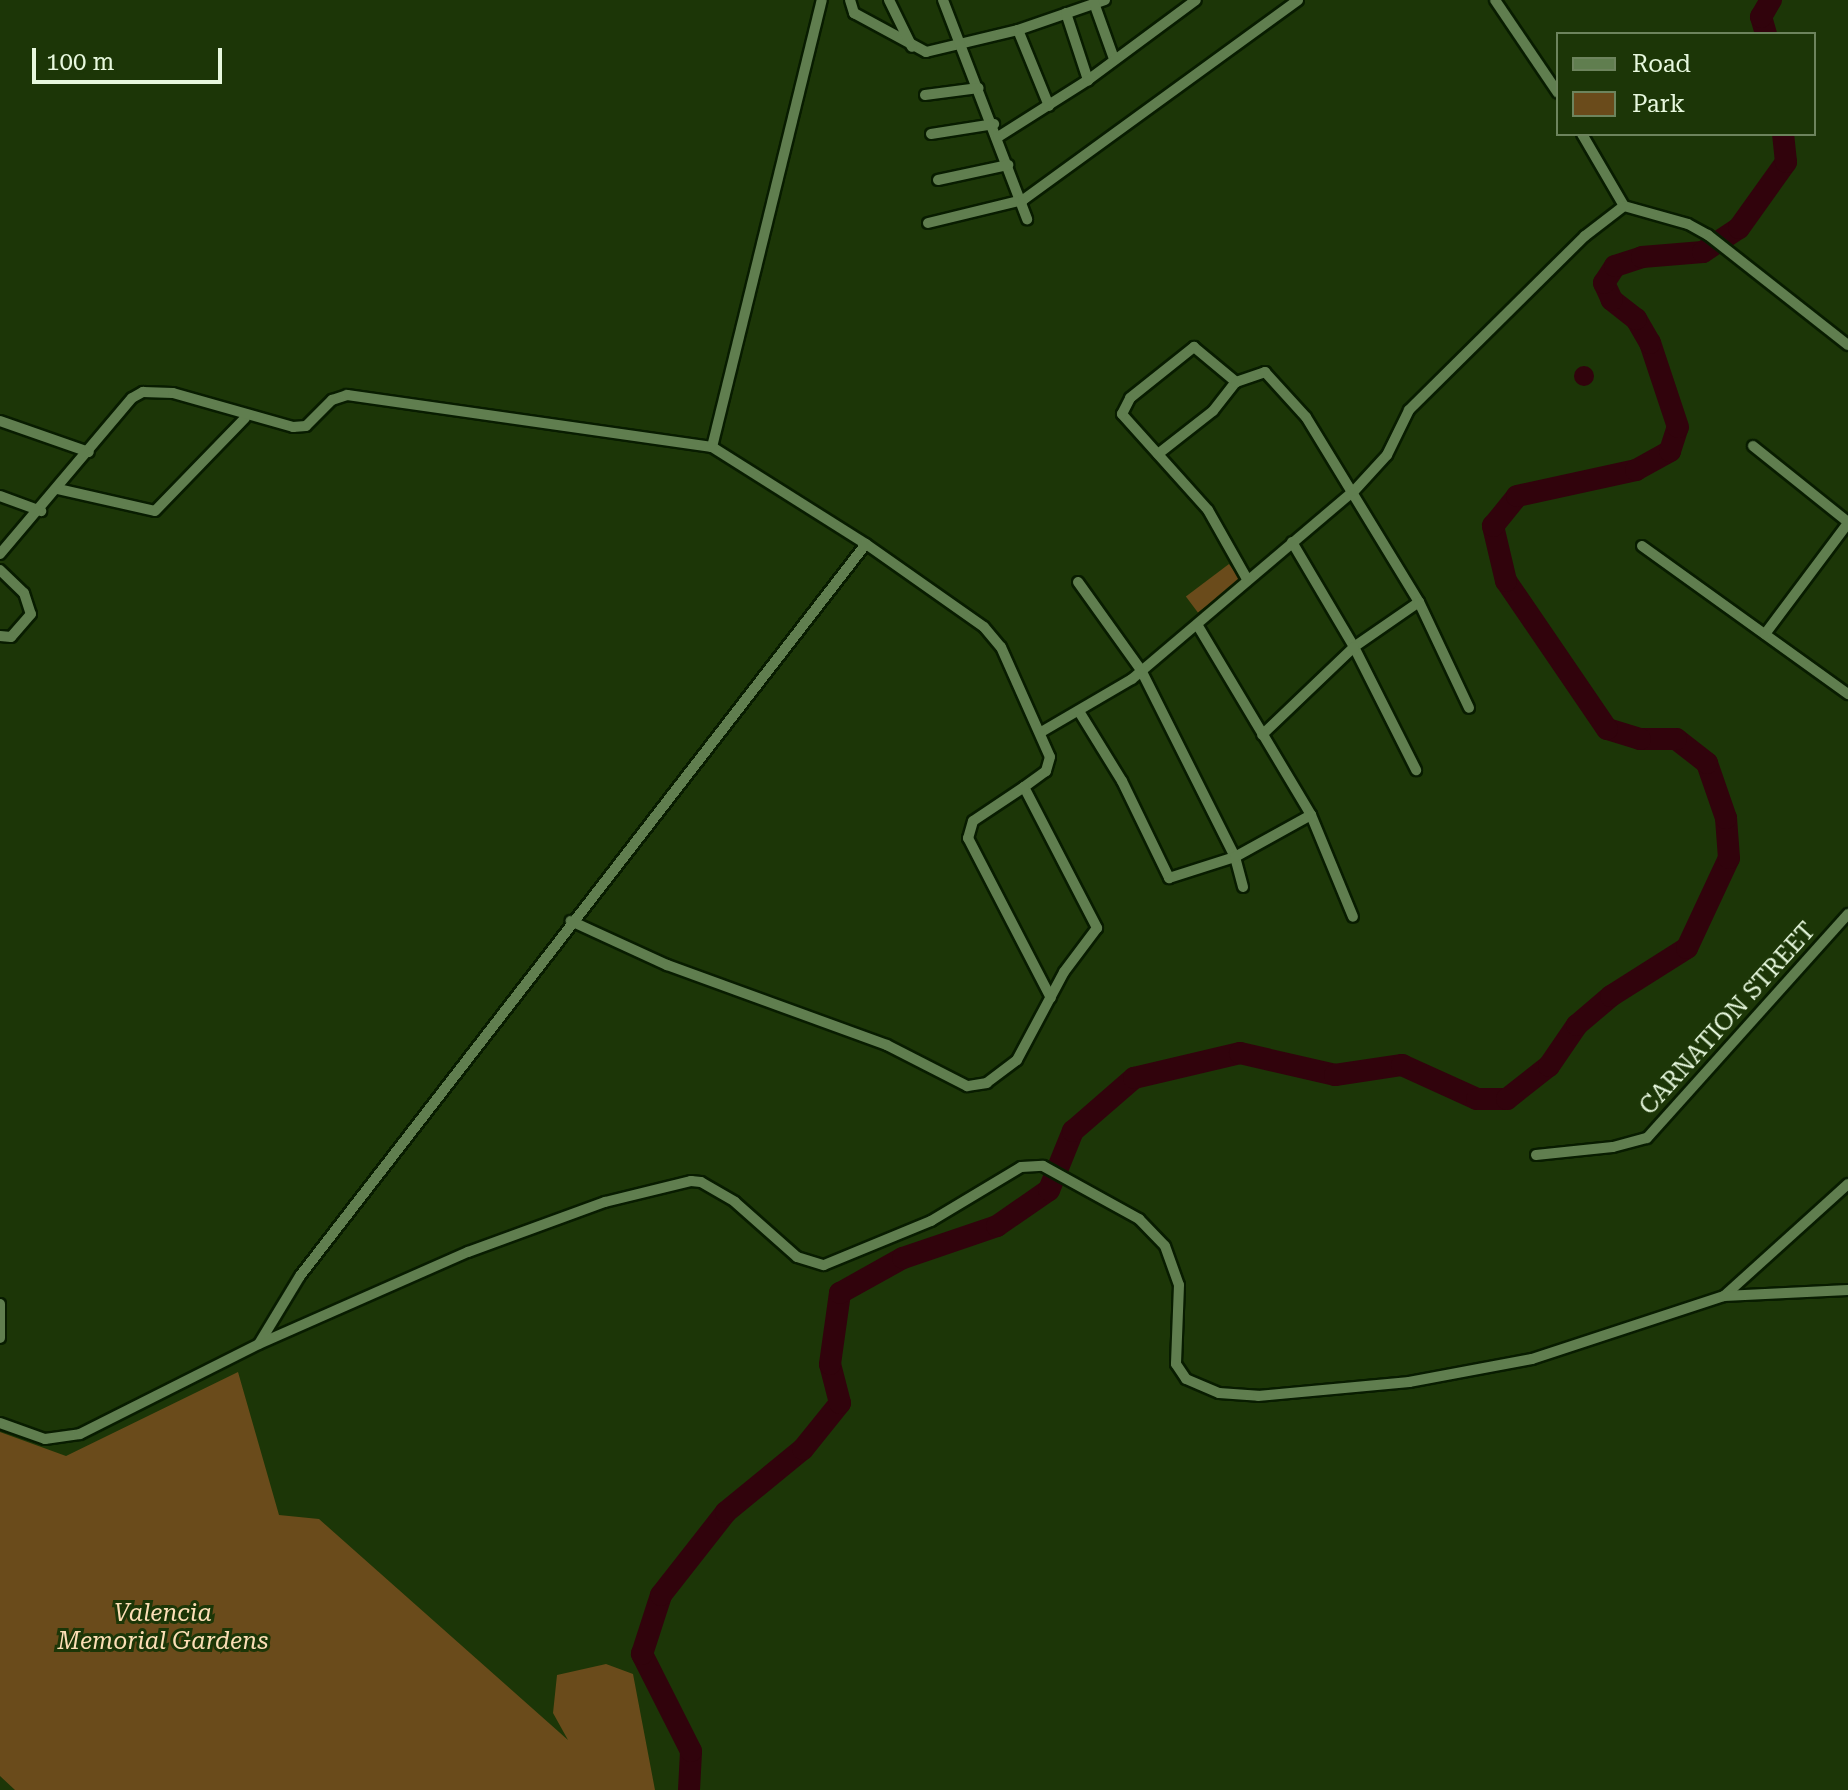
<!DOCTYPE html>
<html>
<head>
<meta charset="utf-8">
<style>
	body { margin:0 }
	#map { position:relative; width:1848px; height:1790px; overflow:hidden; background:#1c3607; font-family:"Roboto Serif",serif }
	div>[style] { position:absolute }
	.green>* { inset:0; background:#6a4b1b; transform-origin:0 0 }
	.water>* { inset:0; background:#31030c }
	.round { border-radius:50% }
	.river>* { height:22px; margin:-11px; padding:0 11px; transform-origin:11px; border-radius:11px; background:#31030c }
	.roads { filter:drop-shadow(2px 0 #081c00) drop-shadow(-2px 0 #081c00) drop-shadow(0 2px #081c00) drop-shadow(0 -2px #081c00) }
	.street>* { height:10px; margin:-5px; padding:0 5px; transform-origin:5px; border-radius:5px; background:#607e4f }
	span { translate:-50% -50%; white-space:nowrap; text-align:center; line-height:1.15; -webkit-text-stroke:6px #1c3607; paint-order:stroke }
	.street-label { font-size:24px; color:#e7f8de }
	.park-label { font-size:24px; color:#fcdeb6; font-style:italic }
	.legend { position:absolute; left:1556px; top:32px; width:260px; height:104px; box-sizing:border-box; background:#1c3607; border:2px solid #6d845d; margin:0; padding:10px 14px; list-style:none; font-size:24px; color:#e7f8de }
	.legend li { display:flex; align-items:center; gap:16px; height:40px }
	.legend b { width:40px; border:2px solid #6d845d }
	.scale { position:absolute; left:32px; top:48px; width:190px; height:36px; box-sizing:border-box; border:4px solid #e7f8de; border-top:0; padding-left:10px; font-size:24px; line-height:28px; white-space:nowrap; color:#e7f8de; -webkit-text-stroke:6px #1c3607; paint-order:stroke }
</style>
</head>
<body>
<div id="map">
	<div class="green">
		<div style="left:1229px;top:564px;width:20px;height:54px;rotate:53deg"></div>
		<div style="clip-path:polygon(238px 1372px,279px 1515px,319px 1519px,568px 1740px,553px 1713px,557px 1675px,606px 1664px,633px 1674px,655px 1790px,15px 1790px,0 1776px,0 1432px,66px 1456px)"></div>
	</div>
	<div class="water">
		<div class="round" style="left:1574px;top:366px;width:20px;height:20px"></div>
	</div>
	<div class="river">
		<div style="left:1766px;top:34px;width:18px;rotate:-106deg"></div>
		<div style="left:1761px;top:17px;width:20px;rotate:-60deg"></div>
		<div style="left:689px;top:1790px;width:39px;rotate:-87deg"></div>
		<div style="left:691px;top:1751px;width:109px;rotate:-116.8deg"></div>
		<div style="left:642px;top:1654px;width:62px;rotate:-72.1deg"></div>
		<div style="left:661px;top:1595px;width:105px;rotate:-51.9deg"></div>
		<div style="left:726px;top:1512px;width:99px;rotate:-39.3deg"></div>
		<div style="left:803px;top:1449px;width:59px;rotate:-51.2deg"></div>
		<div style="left:840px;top:1403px;width:40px;rotate:-104.4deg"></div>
		<div style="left:830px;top:1364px;width:72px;rotate:-82deg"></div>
		<div style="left:840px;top:1293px;width:72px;rotate:-29.1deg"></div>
		<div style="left:903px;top:1258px;width:99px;rotate:-18.8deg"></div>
		<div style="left:997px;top:1226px;width:63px;rotate:-34.7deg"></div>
		<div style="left:1049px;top:1190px;width:64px;rotate:-67.9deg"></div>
		<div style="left:1073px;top:1131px;width:81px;rotate:-41deg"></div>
		<div style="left:1134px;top:1078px;width:109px;rotate:-13.3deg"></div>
		<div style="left:1240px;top:1053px;width:98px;rotate:13deg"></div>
		<div style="left:1335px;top:1075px;width:68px;rotate:-8.5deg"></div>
		<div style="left:1402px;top:1065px;width:82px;rotate:24.4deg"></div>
		<div style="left:1477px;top:1099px;width:30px"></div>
		<div style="left:1507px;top:1099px;width:53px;rotate:-38.2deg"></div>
		<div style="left:1549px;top:1066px;width:50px;rotate:-55.7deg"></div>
		<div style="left:1577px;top:1025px;width:45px;rotate:-40.5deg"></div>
		<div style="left:1611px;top:996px;width:90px;rotate:-32.3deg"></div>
		<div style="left:1687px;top:948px;width:99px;rotate:-65deg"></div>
		<div style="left:1729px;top:858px;width:40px;rotate:-94.3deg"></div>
		<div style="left:1726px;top:818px;width:58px;rotate:-109.1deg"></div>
		<div style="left:1707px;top:763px;width:39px;rotate:-142deg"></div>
		<div style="left:1676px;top:739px;width:36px;rotate:180deg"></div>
		<div style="left:1640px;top:739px;width:34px;rotate:-163deg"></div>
		<div style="left:1607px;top:729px;width:179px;rotate:-124.3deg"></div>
		<div style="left:1506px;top:581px;width:57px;rotate:-103.3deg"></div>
		<div style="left:1493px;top:526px;width:38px;rotate:-51deg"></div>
		<div style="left:1517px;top:496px;width:122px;rotate:-12.3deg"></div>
		<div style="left:1636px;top:470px;width:39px;rotate:-29deg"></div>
		<div style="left:1670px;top:451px;width:25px;rotate:-72deg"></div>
		<div style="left:1678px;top:427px;width:89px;rotate:-108.4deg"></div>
		<div style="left:1650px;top:343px;width:28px;rotate:-120deg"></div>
		<div style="left:1636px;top:319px;width:31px;rotate:-142deg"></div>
		<div style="left:1612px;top:300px;width:19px;rotate:-115deg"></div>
		<div style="left:1604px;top:283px;width:20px;rotate:-57deg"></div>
		<div style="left:1615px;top:266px;width:28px;rotate:-18deg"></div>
		<div style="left:1642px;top:257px;width:61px;rotate:-4.7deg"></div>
		<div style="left:1703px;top:252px;width:43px;rotate:-33.7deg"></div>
		<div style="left:1739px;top:228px;width:81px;rotate:-54.5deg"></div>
		<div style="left:1786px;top:162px;width:28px;rotate:-96deg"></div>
	</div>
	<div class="roads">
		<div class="street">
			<div style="left:850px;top:0;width:14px;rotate:73deg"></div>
			<div style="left:854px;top:13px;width:82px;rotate:28.4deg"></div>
			<div style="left:926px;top:52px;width:95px;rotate:-13.4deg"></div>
			<div style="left:1018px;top:30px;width:92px;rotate:-19deg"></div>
			<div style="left:889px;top:0;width:52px;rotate:63.9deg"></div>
			<div style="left:943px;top:0;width:235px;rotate:69deg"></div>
			<div style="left:1495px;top:0;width:112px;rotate:55.9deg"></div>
			<div style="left:1094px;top:3px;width:59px;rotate:70.3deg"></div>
			<div style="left:1066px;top:13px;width:71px;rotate:71.8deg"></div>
			<div style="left:1018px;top:30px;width:82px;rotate:67.8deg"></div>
			<div style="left:925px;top:95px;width:54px;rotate:-7.4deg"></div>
			<div style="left:931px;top:134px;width:64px;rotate:-9deg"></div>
			<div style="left:1582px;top:134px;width:83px;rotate:59.7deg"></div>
			<div style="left:1624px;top:206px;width:66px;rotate:15.7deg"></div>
			<div style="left:1688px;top:224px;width:23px;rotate:29deg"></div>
			<div style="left:1708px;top:235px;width:178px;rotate:38.2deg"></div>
			<div style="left:998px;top:137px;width:107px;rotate:-32.3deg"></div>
			<div style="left:1088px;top:80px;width:134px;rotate:-36.5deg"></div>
			<div style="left:938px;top:180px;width:72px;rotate:-12.1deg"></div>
			<div style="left:928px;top:223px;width:98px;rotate:-13.6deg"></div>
			<div style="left:1023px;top:200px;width:340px;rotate:-36deg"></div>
			<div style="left:0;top:421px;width:94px;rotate:19.2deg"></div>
			<div style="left:1753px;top:446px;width:122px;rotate:38.7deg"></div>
			<div style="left:712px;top:447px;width:460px;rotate:-76.2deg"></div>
			<div style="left:1158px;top:454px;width:70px;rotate:-38deg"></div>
			<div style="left:1213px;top:411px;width:37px;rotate:-52deg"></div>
			<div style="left:58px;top:489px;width:99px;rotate:12.8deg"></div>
			<div style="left:155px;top:511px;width:129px;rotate:-45.9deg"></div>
			<div style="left:0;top:496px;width:44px;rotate:20.1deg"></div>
			<div style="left:1292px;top:542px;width:122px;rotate:59.4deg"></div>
			<div style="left:1354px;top:647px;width:138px;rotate:63.2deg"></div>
			<div style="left:1642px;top:546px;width:254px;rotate:35.7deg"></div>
			<div style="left:0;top:554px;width:204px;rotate:-49.8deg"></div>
			<div style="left:132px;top:398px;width:13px;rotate:-29deg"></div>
			<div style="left:143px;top:392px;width:30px;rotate:2deg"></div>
			<div style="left:173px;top:393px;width:125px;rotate:15.8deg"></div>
			<div style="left:293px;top:427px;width:13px;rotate:-4deg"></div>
			<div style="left:306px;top:426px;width:37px;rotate:-45deg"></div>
			<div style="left:332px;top:400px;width:16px;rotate:-18deg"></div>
			<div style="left:347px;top:395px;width:369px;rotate:8.1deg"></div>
			<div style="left:712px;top:447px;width:182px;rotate:32.2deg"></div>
			<div style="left:866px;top:544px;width:144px;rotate:35.1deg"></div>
			<div style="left:984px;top:627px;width:26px;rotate:50deg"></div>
			<div style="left:1001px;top:647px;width:120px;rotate:66deg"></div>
			<div style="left:1050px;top:757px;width:15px;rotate:106deg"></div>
			<div style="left:1046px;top:771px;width:27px;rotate:144deg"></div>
			<div style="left:1024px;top:787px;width:159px;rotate:62.6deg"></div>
			<div style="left:1097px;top:928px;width:55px;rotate:126.9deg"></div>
			<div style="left:1064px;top:972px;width:100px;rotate:118.1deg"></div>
			<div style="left:1017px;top:1060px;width:38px;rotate:143deg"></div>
			<div style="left:987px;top:1083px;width:20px;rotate:171deg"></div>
			<div style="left:967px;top:1086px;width:90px;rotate:-152.9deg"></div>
			<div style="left:887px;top:1045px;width:234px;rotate:-160deg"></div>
			<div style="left:667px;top:965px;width:106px;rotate:-155.4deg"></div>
			<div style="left:0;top:570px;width:33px;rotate:44deg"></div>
			<div style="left:24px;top:593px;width:22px;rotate:72deg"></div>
			<div style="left:31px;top:614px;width:30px;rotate:131deg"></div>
			<div style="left:11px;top:637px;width:11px;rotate:-175deg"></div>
			<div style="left:1247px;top:579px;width:79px;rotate:-119.5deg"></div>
			<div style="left:1208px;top:510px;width:129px;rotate:-131.9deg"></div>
			<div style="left:1122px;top:414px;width:18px;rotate:-63deg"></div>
			<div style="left:1130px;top:398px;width:82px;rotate:-38.6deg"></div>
			<div style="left:1194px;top:347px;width:55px;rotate:39.8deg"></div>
			<div style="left:1236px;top:382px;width:31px;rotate:-19deg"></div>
			<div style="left:1265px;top:372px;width:61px;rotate:47.7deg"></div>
			<div style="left:1306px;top:417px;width:217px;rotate:58.6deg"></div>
			<div style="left:1419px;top:602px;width:79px;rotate:145.3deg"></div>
			<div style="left:1354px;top:647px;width:127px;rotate:136.3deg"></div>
			<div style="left:1078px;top:582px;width:108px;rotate:54.4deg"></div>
			<div style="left:1141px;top:670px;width:209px;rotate:63.3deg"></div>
			<div style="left:1235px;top:857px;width:31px;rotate:75deg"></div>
			<div style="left:1419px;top:602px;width:117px;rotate:64.7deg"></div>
			<div style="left:1198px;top:626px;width:220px;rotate:59.1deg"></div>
			<div style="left:1311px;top:815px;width:110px;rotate:67.6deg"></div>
			<div style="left:1765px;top:634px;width:139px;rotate:-53.2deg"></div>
			<div style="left:1080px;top:713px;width:80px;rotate:58.3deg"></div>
			<div style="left:1122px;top:781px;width:108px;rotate:64.1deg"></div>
			<div style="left:1169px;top:878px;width:69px;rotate:-17.7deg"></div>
			<div style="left:1235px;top:857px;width:87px;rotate:-28.9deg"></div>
			<div style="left:1043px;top:731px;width:103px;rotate:-30.3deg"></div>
			<div style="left:1132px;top:679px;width:291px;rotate:-40.3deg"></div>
			<div style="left:1354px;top:491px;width:49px;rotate:-47.5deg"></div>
			<div style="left:1387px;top:455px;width:50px;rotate:-63.9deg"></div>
			<div style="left:1409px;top:410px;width:247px;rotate:-44.7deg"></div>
			<div style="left:1585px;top:236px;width:49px;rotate:-37.6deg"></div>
			<div style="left:1024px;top:787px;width:61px;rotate:146.3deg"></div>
			<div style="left:973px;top:821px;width:18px;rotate:106deg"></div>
			<div style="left:968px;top:838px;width:180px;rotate:62.6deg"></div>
			<div style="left:1536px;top:1155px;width:77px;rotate:-5.9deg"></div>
			<div style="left:1613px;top:1147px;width:35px;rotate:-15deg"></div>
			<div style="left:1647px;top:1138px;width:301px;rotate:-48.1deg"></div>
			<div style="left:1724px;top:1296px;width:167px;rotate:-42.1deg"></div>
			<div style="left:0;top:1304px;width:34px;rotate:90deg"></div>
			<div style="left:260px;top:1342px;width:77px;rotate:-58.8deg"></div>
			<div style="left:300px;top:1276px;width:925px;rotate:-52.29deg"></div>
			<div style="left:0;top:1423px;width:48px;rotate:19.6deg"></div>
			<div style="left:45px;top:1439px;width:35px;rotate:-8deg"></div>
			<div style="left:80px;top:1434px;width:200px;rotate:-26.7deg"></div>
			<div style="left:259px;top:1344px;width:228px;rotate:-23.8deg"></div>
			<div style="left:468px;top:1252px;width:146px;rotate:-20.1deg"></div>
			<div style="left:605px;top:1202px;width:89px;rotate:-13.7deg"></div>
			<div style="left:691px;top:1181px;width:10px;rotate:6deg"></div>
			<div style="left:701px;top:1182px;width:39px;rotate:30deg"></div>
			<div style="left:735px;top:1202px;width:83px;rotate:41.6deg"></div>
			<div style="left:797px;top:1257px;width:28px;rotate:17deg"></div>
			<div style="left:824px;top:1265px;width:116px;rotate:-22.4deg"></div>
			<div style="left:931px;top:1221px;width:105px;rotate:-31deg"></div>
			<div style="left:1021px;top:1167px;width:22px;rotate:-3deg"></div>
			<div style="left:1043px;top:1166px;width:110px;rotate:28.9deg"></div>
			<div style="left:1139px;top:1219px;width:37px;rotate:46deg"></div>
			<div style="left:1165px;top:1246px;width:41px;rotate:70.3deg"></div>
			<div style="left:1179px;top:1285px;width:79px;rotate:92.2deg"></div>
			<div style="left:1176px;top:1364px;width:18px;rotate:56deg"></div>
			<div style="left:1186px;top:1379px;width:36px;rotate:23deg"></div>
			<div style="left:1219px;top:1393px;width:39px;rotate:4deg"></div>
			<div style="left:1258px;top:1396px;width:152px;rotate:-5.3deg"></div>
			<div style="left:1409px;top:1382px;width:125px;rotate:-10.6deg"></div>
			<div style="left:1532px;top:1359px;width:202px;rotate:-18.2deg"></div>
			<div style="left:1724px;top:1296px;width:124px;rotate:-2.8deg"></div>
		</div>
	</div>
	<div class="street-label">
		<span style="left:1728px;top:1019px;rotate:-48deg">CARNATION STREET</span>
	</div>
	<div class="park-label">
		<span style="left:163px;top:1628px">Valencia<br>Memorial Gardens</span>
	</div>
	<ul class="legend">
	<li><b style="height:10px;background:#607e4f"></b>Road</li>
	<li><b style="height:22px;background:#6a4b1b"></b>Park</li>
	</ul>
	<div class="scale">100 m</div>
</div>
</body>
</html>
